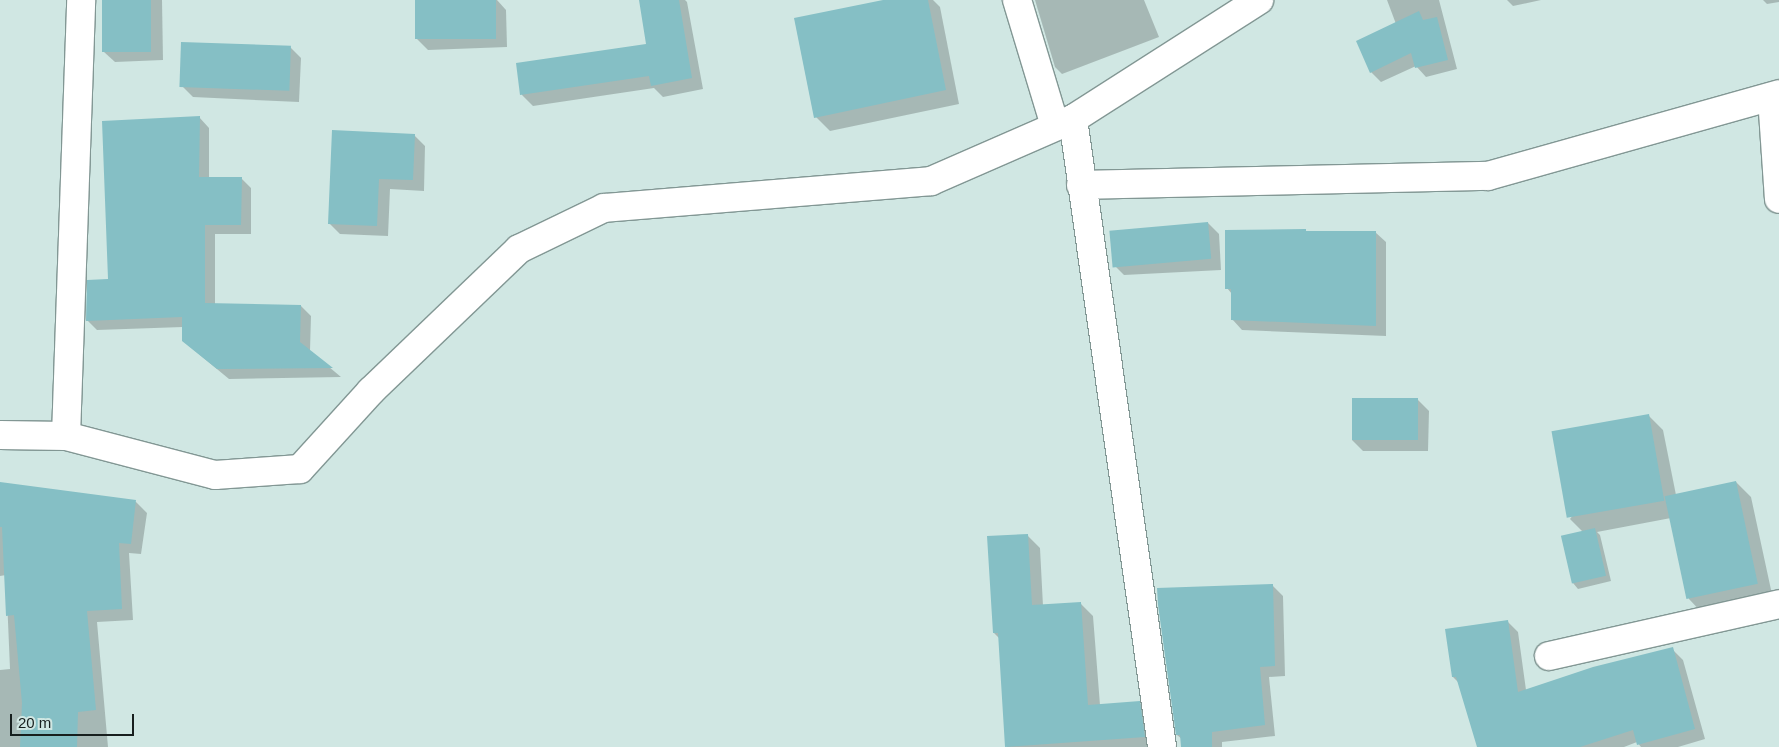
<!DOCTYPE html>
<html>
<head>
<meta charset="utf-8">
<style>
	body { margin:0 }
	#map { position:relative; width:1779px; height:747px; overflow:hidden; background:#d0e7e3; font-family:Helvetica,sans-serif }
	div>[style] { position:absolute }
	.shadow>* { inset:0; background:#0003 }
	.building>* { inset:0; background:#85bfc5; transform-origin:0 0 }
	.roads { filter:drop-shadow(1px 0 #829794) drop-shadow(-1px 0 #829794) drop-shadow(0 1px #829794) drop-shadow(0 -1px #829794) }
	.street>* { height:28px; margin:-14px; padding:0 14px; transform-origin:14px; border-radius:14px; background:#fff }
	span { translate:-50% -50%; white-space:nowrap; text-align:center; line-height:1.15; -webkit-text-stroke:4px #d0e7e3; paint-order:stroke }
	.scale { position:absolute; left:10px; top:714px; width:124px; height:22px; box-sizing:border-box; border:2px solid #171f1e; border-top:0; padding-left:6px; font-size:15px; line-height:18px; white-space:nowrap; color:#171f1e; -webkit-text-stroke:4px #d0e7e3; paint-order:stroke }
</style>
</head>
<body>
<div id="map">
	<div class="shadow">
		<div style="clip-path:polygon(104px 0,162px 0,163px 60px,115px 62px,104px 52px)"></div>
		<div style="clip-path:polygon(441px 0,497px 0,506px 10px,507px 47px,428px 50px,417px 39px)"></div>
		<div style="clip-path:polygon(640px 0,685px 0,687px 2px,703px 89px,663px 97px,654px 88px,533px 106px,522px 95px,518px 64px,648px 45px)"></div>
		<div style="clip-path:polygon(890px 0,933px 0,940px 7px,959px 104px,830px 131px,816px 117px)"></div>
		<div style="clip-path:polygon(1035px 0,1144px 0,1159px 37px,1062px 74px,1055px 67px)"></div>
		<div style="clip-path:polygon(1387px 0,1439px 0,1457px 69px,1426px 77px,1416px 66px,1381px 82px,1371px 72px,1396px 24px)"></div>
		<div style="clip-path:polygon(1507px 0,1541px 0,1513px 6px)"></div>
		<div style="clip-path:polygon(1763px 0,1779px 0,1779px 2px,1767px 4px)"></div>
		<div style="clip-path:polygon(290px 47px,301px 58px,299px 102px,193px 97px,182px 86px)"></div>
		<div style="clip-path:polygon(199px 117px,209px 128px,209px 178px,241px 178px,251px 188px,251px 234px,215px 234px,215px 304px,301px 306px,311px 316px,310px 351px,341px 377px,229px 379px,183px 341px,183px 327px,97px 330px,87px 320px)"></div>
		<div style="clip-path:polygon(414px 135px,425px 146px,424px 191px,390px 189px,388px 236px,340px 234px,329px 223px)"></div>
		<div style="clip-path:polygon(1208px 223px,1219px 234px,1221px 270px,1124px 275px,1113px 264px)"></div>
		<div style="clip-path:polygon(1375px 232px,1386px 242px,1386px 336px,1242px 330px,1232px 319px,1232px 294px,1227px 288px)"></div>
		<div style="clip-path:polygon(1418px 400px,1429px 411px,1428px 451px,1363px 451px,1352px 440px)"></div>
		<div style="clip-path:polygon(1648px 415px,1663px 430px,1676px 495px,1736px 482px,1751px 497px,1773px 599px,1704px 615px,1689px 599px,1671px 518px,1597px 532px,1600px 535px,1611px 581px,1578px 589px,1573px 583px,1583px 532px,1570px 519px)"></div>
		<div style="clip-path:polygon(0 484px,136px 502px,147px 513px,141px 554px,129px 553px,133px 620px,97px 622px,108px 747px,0 747px,0 670px,10px 669px,6px 575px,0 576px)"></div>
		<div style="clip-path:polygon(1027px 535px,1040px 548px,1043px 606px,1081px 604px,1093px 616px,1100px 705px,1139px 702px,1152px 715px,1157px 747px,1007px 747px,999px 638px,994px 633px)"></div>
		<div style="clip-path:polygon(1272px 585px,1283px 596px,1285px 676px,1269px 677px,1275px 736px,1222px 742px,1222px 747px,1182px 747px,1182px 739px,1177px 735px)"></div>
		<div style="clip-path:polygon(1507px 621px,1518px 632px,1526px 690px,1672px 649px,1683px 660px,1705px 739px,1678px 747px,1641px 747px,1637px 742px,1624px 747px,1478px 747px,1459px 683px,1453px 677px)"></div>
	</div>
	<div class="building">
		<div style="left:102px;top:0;width:49px;height:52px"></div>
		<div style="left:415px;top:0;width:81px;height:39px"></div>
		<div style="clip-path:polygon(639px 0,679px 0,692px 78px,651px 86px,649px 76px,520px 95px,516px 63px,646px 44px)"></div>
		<div style="clip-path:polygon(883px 0,928px 0,946px 90px,814px 118px,794px 18px)"></div>
		<div style="clip-path:polygon(1419px 11px,1423px 20px,1437px 17px,1448px 60px,1415px 68px,1411px 53px,1370px 73px,1356px 41px)"></div>
		<div style="left:181px;top:42px;width:110px;height:45px;rotate:2deg"></div>
		<div style="clip-path:polygon(200px 116px,199px 177px,242px 177px,241px 225px,205px 225px,205px 303px,301px 305px,300px 342px,333px 368px,217px 369px,182px 341px,182px 317px,86px 321px,87px 280px,108px 279px,102px 121px)"></div>
		<div style="clip-path:polygon(332px 130px,415px 134px,413px 180px,379px 179px,377px 226px,328px 224px)"></div>
		<div style="left:1208px;top:222px;width:37px;height:99px;rotate:85deg"></div>
		<div style="clip-path:polygon(1306px 229px,1306px 231px,1376px 231px,1376px 326px,1231px 320px,1231px 289px,1225px 289px,1225px 230px)"></div>
		<div style="left:1352px;top:398px;width:66px;height:42px"></div>
		<div style="left:1649px;top:414px;width:88px;height:99px;rotate:80deg"></div>
		<div style="left:1736px;top:481px;width:105px;height:73px;rotate:78deg"></div>
		<div style="clip-path:polygon(0 482px,136px 500px,131px 544px,119px 543px,122px 609px,87px 611px,96px 710px,78px 712px,77px 747px,20px 747px,22px 703px,14px 615px,6px 616px,2px 527px,0 527px)"></div>
		<div style="left:1595px;top:528px;width:49px;height:35px;rotate:77deg"></div>
		<div style="clip-path:polygon(1028px 534px,1032px 605px,1081px 602px,1088px 705px,1140px 701px,1145px 737px,1005px 747px,998px 633px,993px 633px,987px 536px)"></div>
		<div style="clip-path:polygon(1273px 584px,1275px 666px,1260px 667px,1265px 725px,1212px 732px,1212px 747px,1181px 747px,1180px 735px,1176px 735px,1158px 605px,1157px 588px)"></div>
		<div style="clip-path:polygon(1508px 620px,1518px 692px,1593px 667px,1673px 647px,1695px 729px,1637px 745px,1633px 730px,1580px 747px,1477px 747px,1456px 677px,1452px 677px,1445px 629px)"></div>
	</div>
	<div class="roads">
		<div class="street">
			<div style="left:1017px;top:0;width:132px;rotate:73.2deg"></div>
			<div style="left:1772px;top:97px;width:102px;rotate:86.1deg"></div>
			<div style="left:1073px;top:119px;width:634px;rotate:81.93deg"></div>
			<div style="left:1081px;top:185px;width:407px;rotate:-1.3deg"></div>
			<div style="left:1488px;top:176px;width:302px;rotate:-15.7deg"></div>
			<div style="left:0;top:435px;width:66px;rotate:0.9deg"></div>
			<div style="left:66px;top:436px;width:154px;rotate:14.7deg"></div>
			<div style="left:215px;top:475px;width:85px;rotate:-4deg"></div>
			<div style="left:300px;top:469px;width:105px;rotate:-47.7deg"></div>
			<div style="left:371px;top:391px;width:205px;rotate:-43.8deg"></div>
			<div style="left:519px;top:249px;width:94px;rotate:-25.8deg"></div>
			<div style="left:604px;top:208px;width:328px;rotate:-4.7deg"></div>
			<div style="left:931px;top:181px;width:155px;rotate:-23.6deg"></div>
			<div style="left:1073px;top:119px;width:221px;rotate:-32.6deg"></div>
			<div style="left:66px;top:436px;width:436px;rotate:-88deg"></div>
			<div style="left:1549px;top:656px;width:236px;rotate:-12.7deg"></div>
		</div>
	</div>
	<div class="scale">20 m</div>
</div>
</body>
</html>
